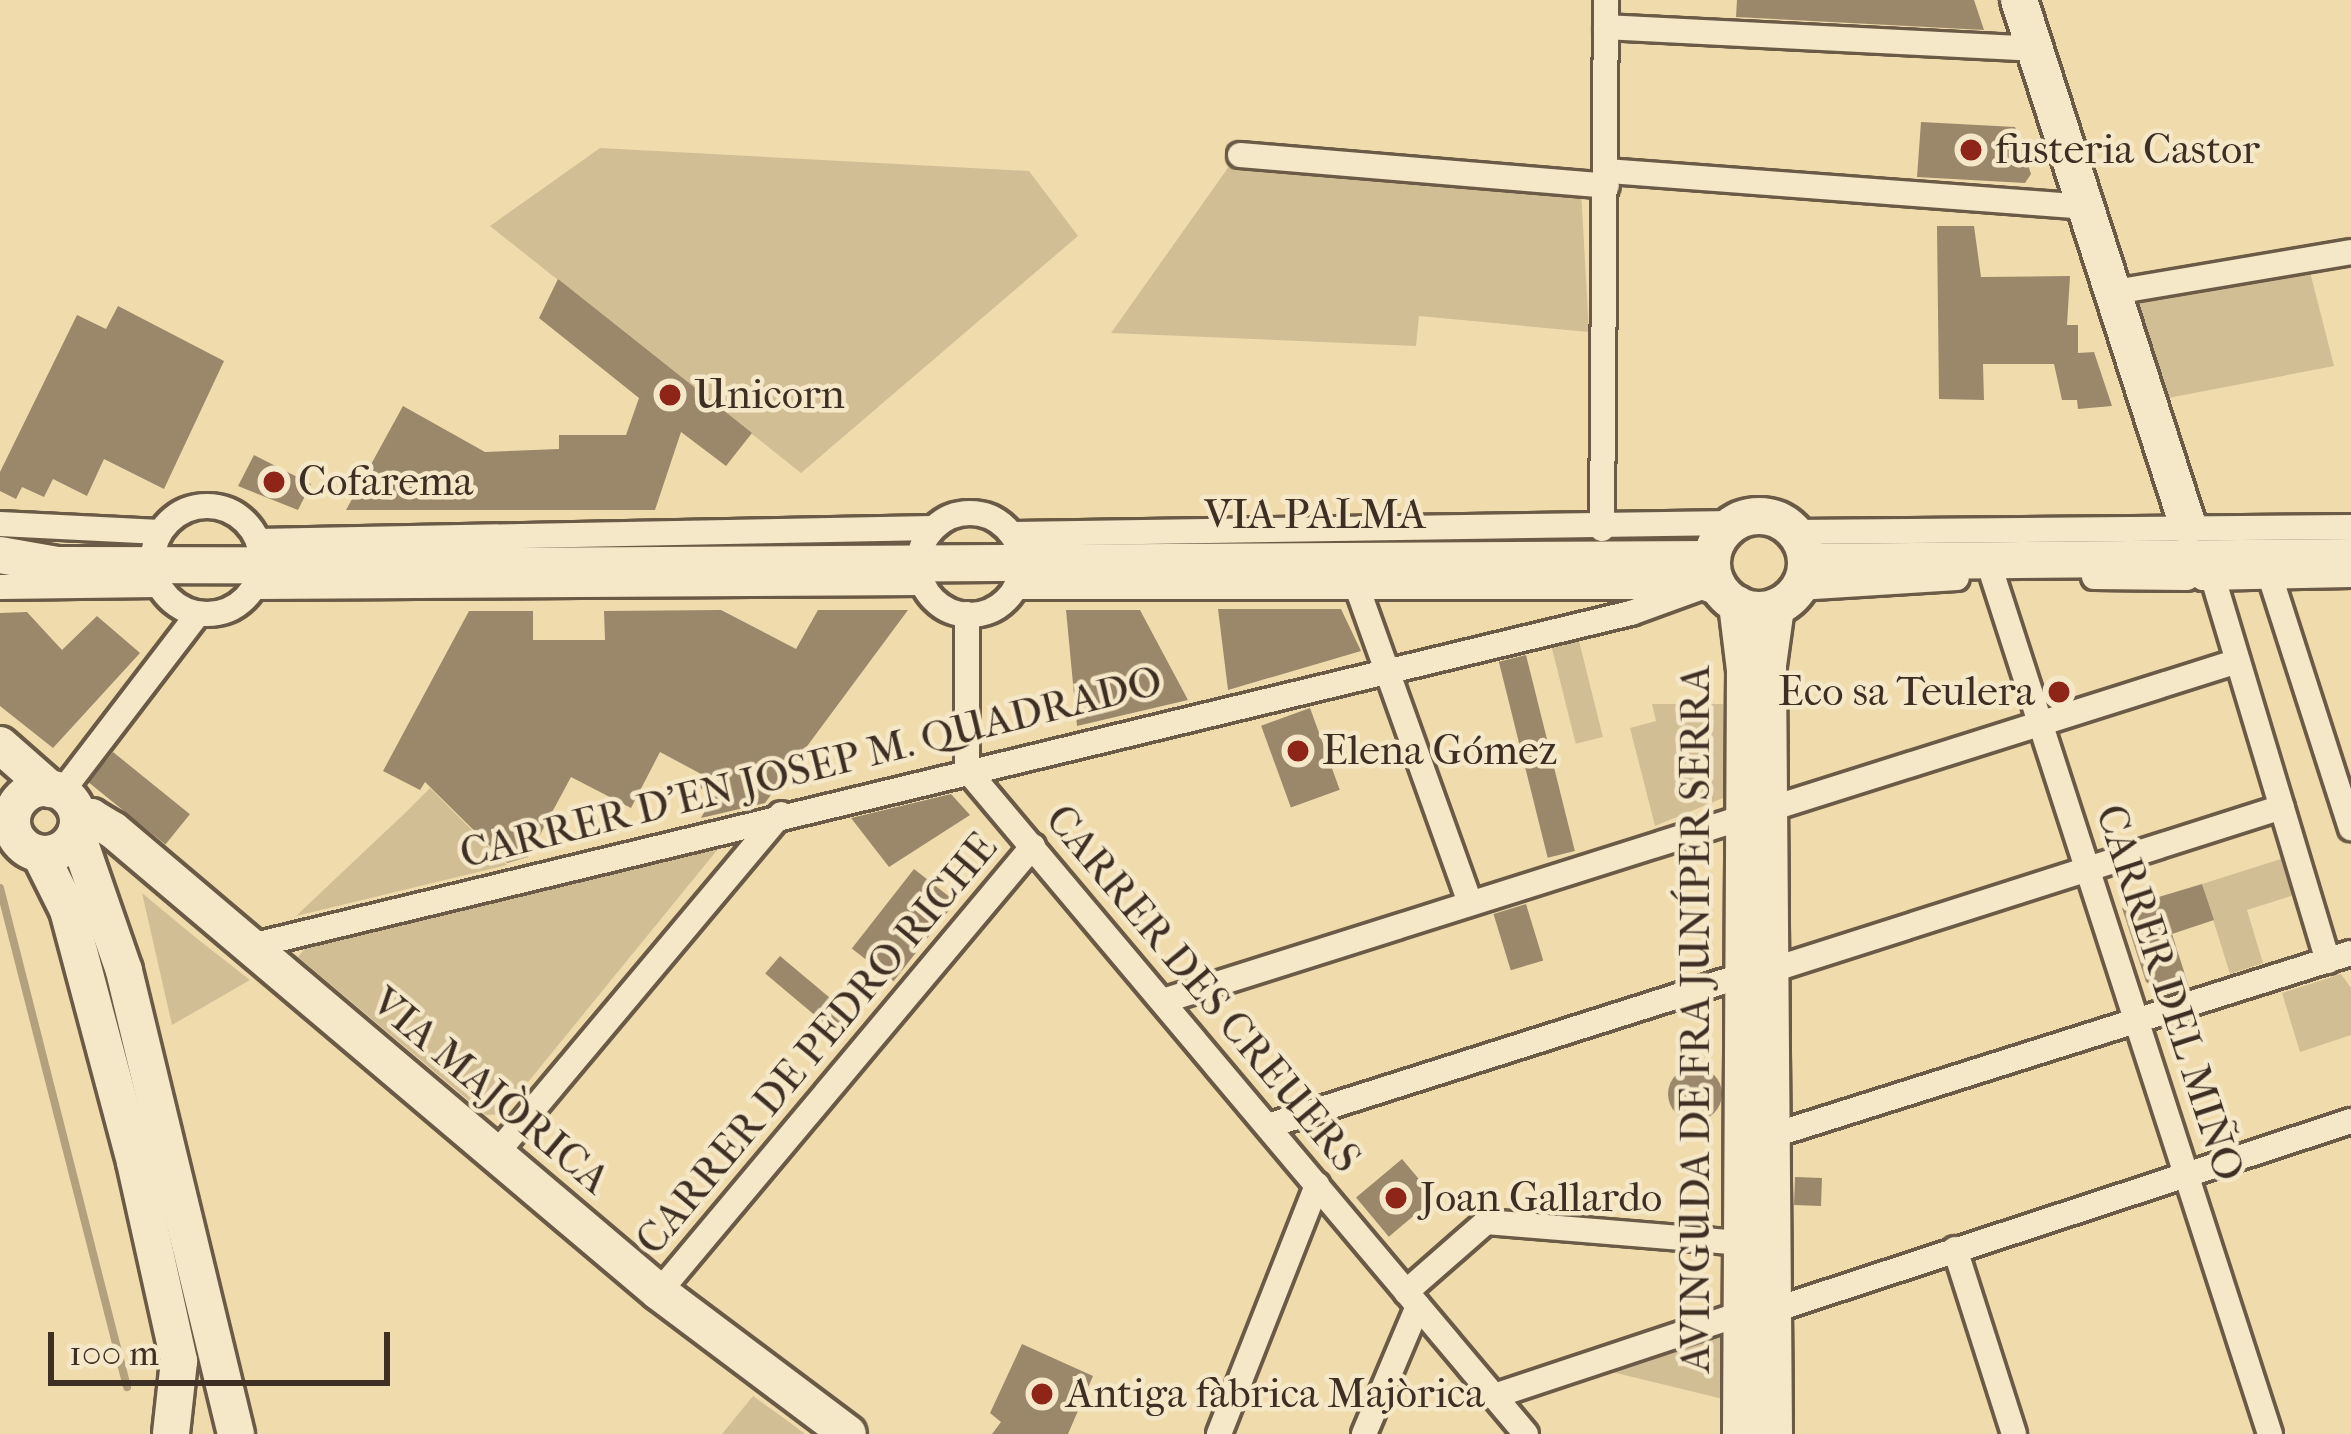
<!DOCTYPE html>
<html>
<head>
<meta charset="utf-8">
<style>
	body { margin:0 }
	#map { position:relative; width:2351px; height:1434px; overflow:hidden; background:#f0dbac; font-family:"IM FELL French Canon",serif }
	div>[style] { position:absolute }
	.green>* { inset:0; background:#d2be95; transform-origin:0 0 }
	.stream>* { height:8px; margin:-4px; padding:0 4px; transform-origin:4px; border-radius:4px; background:#b3a17e }
	.building>* { inset:0; background:#9b886b; transform-origin:0 0 }
	.round { border-radius:50% }
	.roads { filter:drop-shadow(3px 0 #6a5a46) drop-shadow(-3px 0 #6a5a46) drop-shadow(0 3px #6a5a46) drop-shadow(0 -3px #6a5a46) }
	.street>* { height:24px; margin:-12px; padding:0 12px; transform-origin:12px; border-radius:12px; background:#f5e8c9 }
	.street>.ring { margin:-12px; padding:0; box-sizing:content-box; background:none; border:24px solid #f5e8c9; border-radius:50% }
	.secondary>* { height:36px; margin:-18px; padding:0 18px; transform-origin:18px; border-radius:18px; background:#f5e8c9 }
	.secondary>.ring { margin:-18px; padding:0; box-sizing:content-box; background:none; border:36px solid #f5e8c9; border-radius:50% }
	.dots>* { width:33px; height:33px; translate:-50% -50%; box-sizing:border-box; border:6px solid #f5e8c9; border-radius:50% }
	span { translate:-50% -50%; white-space:nowrap; text-align:center; line-height:1.15; -webkit-text-stroke:9px #f5e8c9; paint-order:stroke }
	.poi-label { font-size:42px; color:#3e2f24 }
	.left { translate:0 -50%; text-align:left }
	.right { translate:-100% -50%; text-align:right }
	.street-label { font-size:42px; color:#3e2f24 }
	.scale { position:absolute; left:48px; top:1332px; width:342px; height:54px; box-sizing:border-box; border:6px solid #3e2f24; border-top:0; padding-left:15px; font-size:36px; line-height:42px; white-space:nowrap; color:#3e2f24; -webkit-text-stroke:9px #f5e8c9; paint-order:stroke }
</style>
</head>
<body>
<div id="map">
	<div class="green">
		<div style="clip-path:polygon(600px 148px,1029px 171px,1078px 236px,801px 473px,490px 226px)"></div>
		<div style="clip-path:polygon(1230px 165px,1581px 190px,1589px 332px,1419px 316px,1416px 346px,1111px 333px)"></div>
		<div style="clip-path:polygon(2309px 268px,2334px 366px,2163px 399px,2132px 296px)"></div>
		<div style="left:1578px;top:637px;width:103px;height:28px;rotate:76deg"></div>
		<div style="clip-path:polygon(1652px 704px,1723px 704px,1723px 798px,1655px 826px,1630px 728px,1656px 721px)"></div>
		<div style="clip-path:polygon(430px 788px,507px 865px,296px 916px,405px 813px)"></div>
		<div style="clip-path:polygon(718px 849px,502px 1114px,486px 1115px,298px 957px,307px 946px)"></div>
		<div style="clip-path:polygon(2284px 858px,2294px 895px,2247px 910px,2263px 963px,2230px 974px,2202px 884px)"></div>
		<div style="clip-path:polygon(142px 893px,195px 937px,250px 980px,172px 1025px)"></div>
		<div style="clip-path:polygon(2341px 974px,2351px 988px,2351px 1035px,2300px 1052px,2282px 993px)"></div>
		<div style="clip-path:polygon(1722px 1337px,1723px 1399px,1612px 1372px)"></div>
		<div style="clip-path:polygon(753px 1396px,785px 1419px,805px 1434px,722px 1434px)"></div>
	</div>
	<div class="stream">
		<div style="left:0;top:888px;width:515px;rotate:75.72deg"></div>
	</div>
	<div class="building">
		<div style="clip-path:polygon(1737px 0,1974px 0,1984px 30px,1736px 17px)"></div>
		<div style="clip-path:polygon(1921px 122px,2015px 127px,2031px 174px,2025px 183px,1917px 177px)"></div>
		<div style="clip-path:polygon(1937px 226px,1974px 226px,1981px 277px,2070px 276px,2067px 325px,2078px 325px,2078px 353px,2094px 352px,2112px 406px,2078px 409px,2077px 400px,2062px 400px,2054px 364px,1983px 364px,1984px 400px,1939px 399px)"></div>
		<div style="clip-path:polygon(558px 279px,752px 433px,726px 466px,681px 432px,655px 510px,346px 510px,403px 406px,485px 452px,559px 449px,559px 435px,626px 435px,639px 398px,539px 318px)"></div>
		<div style="clip-path:polygon(118px 306px,224px 361px,164px 489px,104px 459px,87px 496px,53px 479px,44px 497px,22px 487px,16px 499px,0 491px,0 472px,77px 315px,106px 329px)"></div>
		<div style="clip-path:polygon(254px 455px,311px 484px,298px 510px,238px 486px)"></div>
		<div style="clip-path:polygon(1218px 609px,1341px 609px,1361px 651px,1228px 690px)"></div>
		<div style="clip-path:polygon(721px 610px,796px 649px,818px 610px,908px 610px,765px 803px,701px 818px,713px 795px,697px 786px,703px 775px,660px 752px,631px 808px,571px 777px,528px 857px,507px 863px,425px 782px,420px 790px,383px 771px,469px 611px,533px 611px,533px 640px,605px 640px,604px 611px)"></div>
		<div style="clip-path:polygon(1066px 610px,1140px 610px,1188px 700px,1077px 726px)"></div>
		<div style="clip-path:polygon(27px 612px,62px 650px,97px 616px,140px 653px,53px 748px,0 706px,0 613px)"></div>
		<div style="left:1526px;top:655px;width:202px;height:28px;rotate:76deg"></div>
		<div style="left:1310px;top:708px;width:87px;height:52px;rotate:70deg"></div>
		<div style="left:113px;top:752px;width:99px;height:39px;rotate:39deg"></div>
		<div style="clip-path:polygon(951px 794px,970px 815px,889px 867px,851px 818px)"></div>
		<div style="left:914px;top:869px;width:53px;height:101px;rotate:38deg"></div>
		<div style="clip-path:polygon(2202px 884px,2214px 920px,2172px 934px,2189px 987px,2167px 994px,2146px 982px,2122px 908px)"></div>
		<div style="left:1526px;top:904px;width:59px;height:34px;rotate:73deg"></div>
		<div style="left:780px;top:956px;width:91px;height:23px;rotate:40deg"></div>
		<div class="round" style="left:1668px;top:1067px;width:54px;height:54px"></div>
		<div style="left:1402px;top:1159px;width:51px;height:60px;rotate:50deg"></div>
		<div style="left:1795px;top:1177px;width:27px;height:28px;rotate:2deg"></div>
		<div style="clip-path:polygon(1022px 1344px,1093px 1376px,1068px 1434px,992px 1434px,1001px 1422px,990px 1413px)"></div>
	</div>
	<div class="roads">
		<div class="street">
			<div style="left:1606px;top:27px;width:431px;rotate:2.9deg"></div>
			<div style="left:1240px;top:155px;width:368px;rotate:4.8deg"></div>
			<div style="left:1608px;top:171px;width:482px;rotate:4.3deg"></div>
			<div style="left:2115px;top:292px;width:239px;rotate:-9.6deg"></div>
			<div class="ring" style="left:153px;top:506px;width:84px;height:84px"></div>
			<div class="ring" style="left:919px;top:513px;width:78px;height:78px"></div>
			<div style="left:0;top:524px;width:160px;rotate:2.9deg"></div>
			<div style="left:1602px;top:529px;width:529px;rotate:-89.57deg"></div>
			<div style="left:1794px;top:532px;width:557px;rotate:-0.51deg"></div>
			<div style="left:1014px;top:534px;width:719px;rotate:-0.88deg"></div>
			<div style="left:258px;top:541px;width:675px;rotate:-1.1deg"></div>
			<div style="left:2270px;top:576px;width:265px;rotate:72.2deg"></div>
			<div style="left:1993px;top:577px;width:901px;rotate:72.09deg"></div>
			<div style="left:2094px;top:577px;width:93px;rotate:0.6deg"></div>
			<div style="left:2203px;top:578px;width:148px;rotate:-1.2deg"></div>
			<div style="left:2213px;top:578px;width:400px;rotate:73.3deg"></div>
			<div style="left:0;top:587px;width:158px;rotate:-0.7deg"></div>
			<div style="left:255px;top:587px;width:667px;rotate:-0.34deg"></div>
			<div style="left:1019px;top:587px;width:683px"></div>
			<div style="left:1702px;top:587px;width:25px;rotate:21deg"></div>
			<div style="left:1357px;top:587px;width:332px;rotate:70.3deg"></div>
			<div style="left:1798px;top:588px;width:159px;rotate:-3.6deg"></div>
			<div style="left:967px;top:614px;width:156px;rotate:90deg"></div>
			<div style="left:967px;top:770px;width:868px;rotate:49.91deg"></div>
			<div style="left:61px;top:793px;width:225px;rotate:-52.6deg"></div>
			<div style="left:251px;top:946px;width:1420px;rotate:-13.57deg"></div>
			<div style="left:1631px;top:613px;width:76px;rotate:-20.1deg"></div>
			<div style="left:1775px;top:969px;width:532px;rotate:-17.72deg"></div>
			<div style="left:1163px;top:1001px;width:1127px;rotate:-17.55deg"></div>
			<div style="left:1268px;top:1126px;width:492px;rotate:-17.6deg"></div>
			<div style="left:1774px;top:1135px;width:605px;rotate:-17.51deg"></div>
			<div style="left:495px;top:1155px;width:445px;rotate:-50deg"></div>
			<div style="left:1955px;top:1249px;width:194px;rotate:72.3deg"></div>
			<div style="left:659px;top:1292px;width:582px;rotate:-50.02deg"></div>
			<div style="left:1406px;top:1292px;width:106px;rotate:-41.2deg"></div>
			<div style="left:1486px;top:1222px;width:255px;rotate:4.7deg"></div>
			<div style="left:1774px;top:1310px;width:607px;rotate:-18.14deg"></div>
			<div style="left:1494px;top:1396px;width:260px;rotate:-18.4deg"></div>
			<div style="left:1219px;top:1434px;width:268px;rotate:-68.5deg"></div>
			<div style="left:1364px;top:1434px;width:139px;rotate:-67.1deg"></div>
		</div>
		<div class="secondary">
			<div style="left:2019px;top:0;width:552px;rotate:72.19deg"></div>
			<div class="ring" style="left:1712px;top:516px;width:58px;height:58px"></div>
			<div style="left:0;top:555px;width:58px;rotate:10deg"></div>
			<div style="left:57px;top:565px;width:432px;rotate:0.1deg"></div>
			<div style="left:489px;top:566px;width:1223px;rotate:-0.33deg"></div>
			<div style="left:1806px;top:562px;width:545px;rotate:-0.53deg"></div>
			<div style="left:1737px;top:604px;width:66px;rotate:83.1deg"></div>
			<div style="left:1745px;top:670px;width:764px;rotate:90.3deg"></div>
			<div style="left:0;top:745px;width:67px;rotate:41.3deg"></div>
			<div class="ring" style="left:12px;top:788px;width:30px;height:30px"></div>
			<div style="left:78px;top:821px;width:14px;rotate:-17deg"></div>
			<div style="left:91px;top:817px;width:26px;rotate:31deg"></div>
			<div style="left:113px;top:830px;width:715px;rotate:40.24deg"></div>
			<div style="left:659px;top:1292px;width:236px;rotate:36.9deg"></div>
			<div style="left:76px;top:832px;width:147px;rotate:70.9deg"></div>
			<div style="left:124px;top:971px;width:476px;rotate:76.4deg"></div>
			<div style="left:40px;top:854px;width:63px;rotate:63.4deg"></div>
			<div style="left:68px;top:910px;width:261px;rotate:75.1deg"></div>
			<div style="left:135px;top:1162px;width:204px;rotate:77.5deg"></div>
			<div style="left:179px;top:1361px;width:73px;rotate:96.3deg"></div>
			<div style="left:1774px;top:1434px;width:769px;rotate:-90.45deg"></div>
			<div style="left:1768px;top:665px;width:59px;rotate:-82.1deg"></div>
		</div>
	</div>
	<div class="dots">
		<div style="left:1971px;top:150px;background:#8f2418"></div>
		<div style="left:670px;top:395px;background:#8f2418"></div>
		<div style="left:274px;top:482px;background:#8f2418"></div>
		<div style="left:2059px;top:692px;background:#8f2418"></div>
		<div style="left:1298px;top:751px;background:#8f2418"></div>
		<div style="left:1396px;top:1198px;background:#8f2418"></div>
		<div style="left:1042px;top:1394px;background:#8f2418"></div>
	</div>
	<div class="poi-label">
		<span class="left" style="left:1995px;top:150px">fusteria Castor</span>
		<span class="left" style="left:694px;top:395px">Unicorn</span>
		<span class="left" style="left:298px;top:482px">Cofarema</span>
		<span class="right" style="left:2035px;top:692px">Eco sa Teulera</span>
		<span class="left" style="left:1322px;top:751px">Elena Gómez</span>
		<span class="left" style="left:1420px;top:1198px">Joan Gallardo</span>
		<span class="left" style="left:1066px;top:1394px">Antiga fàbrica Majòrica</span>
	</div>
	<div class="street-label">
		<span style="left:1315px;top:515px">VIA PALMA</span>
		<span style="left:811px;top:768px;rotate:-14deg">CARRER D'EN JOSEP M. QUADRADO</span>
		<span style="left:1203px;top:989px;rotate:50deg">CARRER DES CREUERS</span>
		<span style="left:2169px;top:993px;rotate:72deg">CARRER DEL MIÑO</span>
		<span style="left:1696px;top:1019px;rotate:-90deg">AVINGUDA DE FRA JUNÍPER SERRA</span>
		<span style="left:817px;top:1044px;rotate:-50deg">CARRER DE PEDRO RICHE</span>
		<span style="left:490px;top:1091px;rotate:40deg">VIA MAJÒRICA</span>
	</div>
	<div class="scale">100 m</div>
</div>
</body>
</html>
